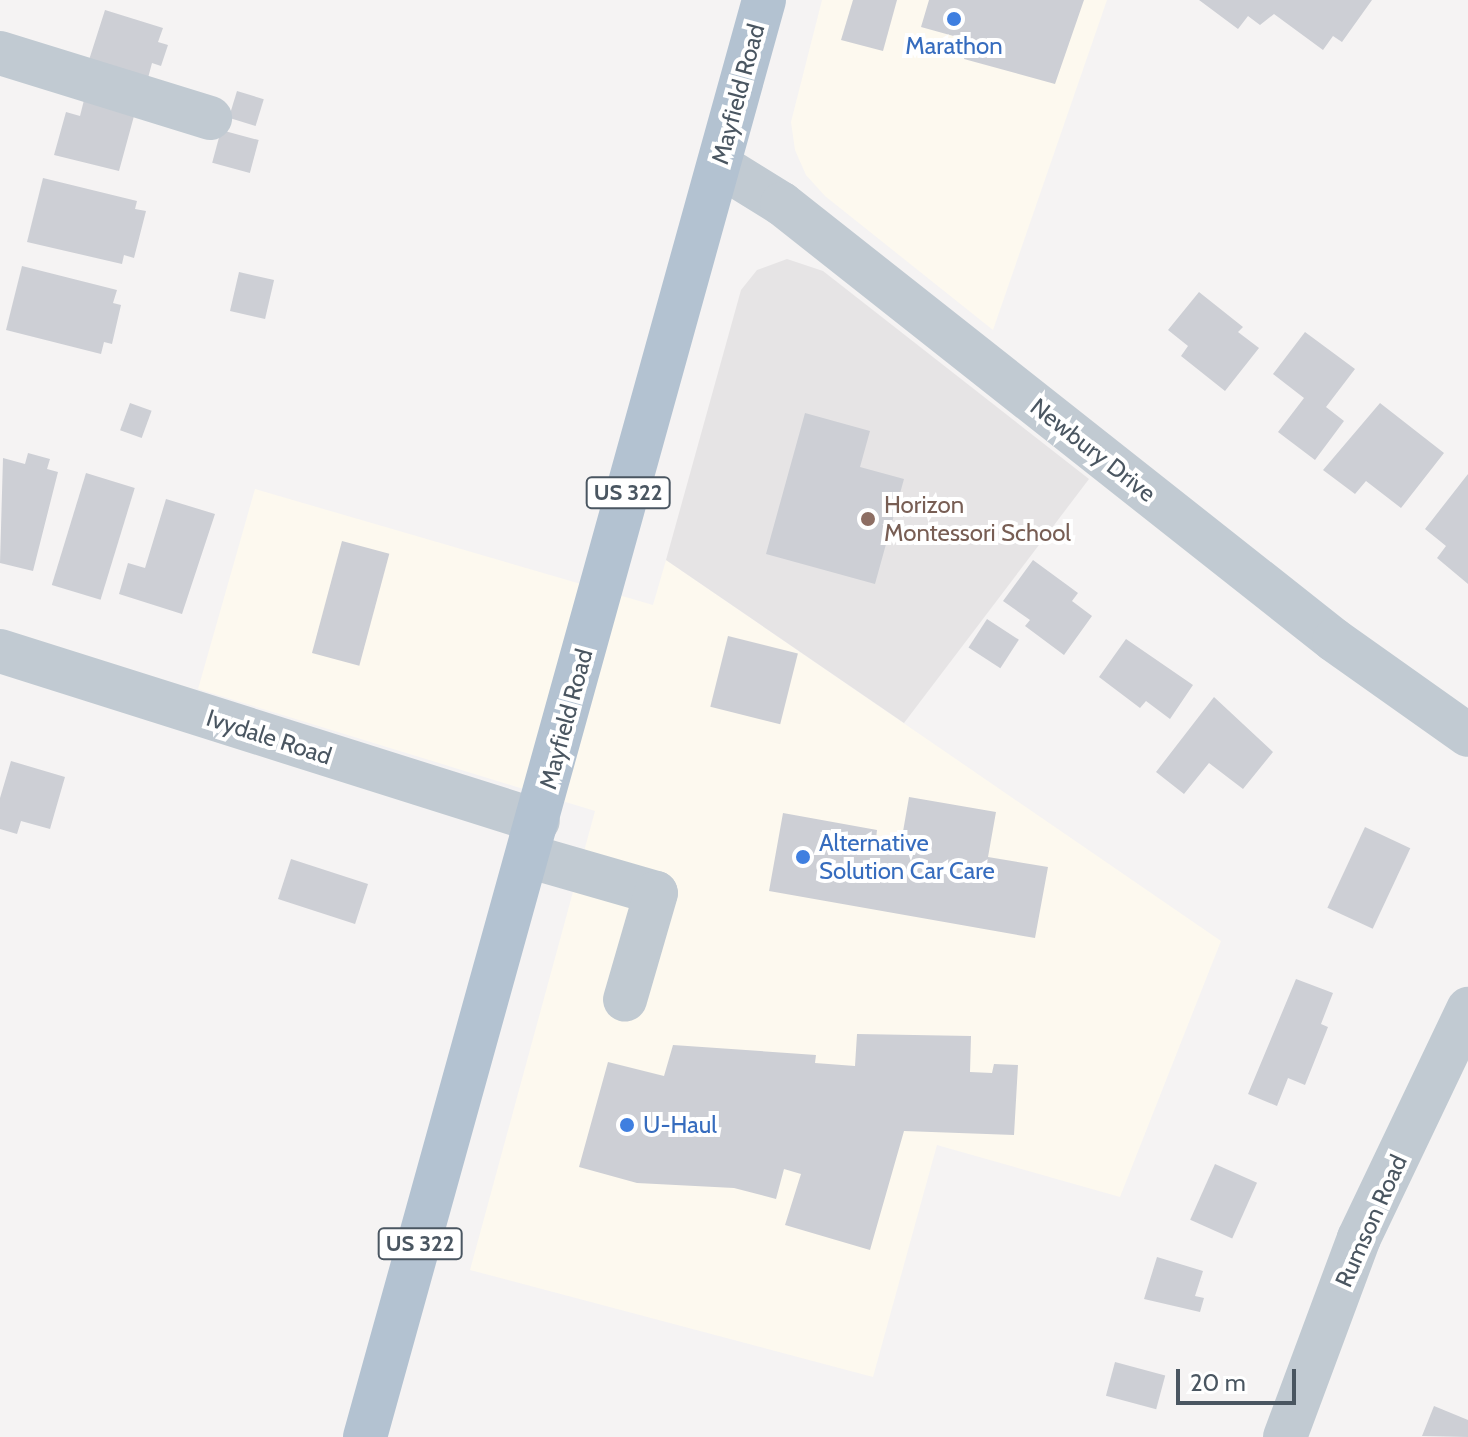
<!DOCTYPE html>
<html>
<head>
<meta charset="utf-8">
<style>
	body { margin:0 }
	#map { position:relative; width:1468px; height:1437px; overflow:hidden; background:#f5f3f3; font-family:Cabin,sans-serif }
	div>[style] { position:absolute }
	.commercial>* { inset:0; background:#fdf9ef }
	.education>* { inset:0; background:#e6e4e5 }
	.building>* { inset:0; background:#cdcfd5; transform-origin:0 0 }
	.minor>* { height:44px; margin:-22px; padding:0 22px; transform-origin:22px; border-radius:22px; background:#c1cad2 }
	.major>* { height:44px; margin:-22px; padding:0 22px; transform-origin:22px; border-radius:22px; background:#b3c2d1 }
	.dots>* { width:22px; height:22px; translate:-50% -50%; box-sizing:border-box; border:4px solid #fff; border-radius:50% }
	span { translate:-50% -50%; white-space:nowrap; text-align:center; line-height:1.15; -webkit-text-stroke:8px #fff; paint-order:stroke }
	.shield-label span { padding:2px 6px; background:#fff; border:2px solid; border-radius:6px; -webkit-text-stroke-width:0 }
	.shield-label { font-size:22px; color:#4a5661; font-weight:700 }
	.shop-label { font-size:24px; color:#366cbe }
	.left { translate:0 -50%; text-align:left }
	.street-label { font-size:24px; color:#4a5661 }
	.education-label { font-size:24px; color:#785e54 }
	.scale { position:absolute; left:1176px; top:1369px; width:120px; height:36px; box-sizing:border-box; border:4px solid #4a5661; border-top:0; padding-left:10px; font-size:24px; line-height:28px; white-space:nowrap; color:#4a5661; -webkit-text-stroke:6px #fff; paint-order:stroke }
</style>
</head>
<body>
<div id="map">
	<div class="commercial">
		<div style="clip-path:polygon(822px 0,1107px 0,993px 330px,825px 196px,806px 175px,795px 150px,791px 122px)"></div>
		<div style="clip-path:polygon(255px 489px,653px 605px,666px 560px,1221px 941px,1120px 1197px,937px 1145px,873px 1377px,470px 1270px,595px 811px,198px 689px)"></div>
	</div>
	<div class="education">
		<div style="clip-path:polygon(787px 259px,823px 271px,1089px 479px,904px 723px,666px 560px,741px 290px,757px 270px)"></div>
	</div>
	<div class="building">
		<div style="clip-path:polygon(853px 0,897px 0,883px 51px,841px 40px)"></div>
		<div style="clip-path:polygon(929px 0,1084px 0,1055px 84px,964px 59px,968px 40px,921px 27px)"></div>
		<div style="clip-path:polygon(1199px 0,1372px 0,1342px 42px,1333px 36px,1323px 50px,1274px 14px,1260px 25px,1248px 16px,1238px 29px)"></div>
		<div style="clip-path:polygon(105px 10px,163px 28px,158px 42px,168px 45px,161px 66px,152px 63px,148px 78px,89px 60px)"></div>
		<div style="left:237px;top:91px;width:28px;height:28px;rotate:17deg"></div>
		<div style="clip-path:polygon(86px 92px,137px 105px,119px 171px,54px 155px,66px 112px,80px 116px)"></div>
		<div style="left:221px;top:130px;width:39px;height:34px;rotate:15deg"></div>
		<div style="clip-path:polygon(43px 178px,137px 201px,135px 209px,146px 211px,134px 258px,124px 255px,122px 264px,27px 242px)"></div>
		<div style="clip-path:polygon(22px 266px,117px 290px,113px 303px,121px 305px,112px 344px,104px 342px,101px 354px,6px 330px)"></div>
		<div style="left:239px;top:272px;width:36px;height:40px;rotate:13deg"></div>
		<div style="clip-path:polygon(1199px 292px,1243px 327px,1238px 332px,1259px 348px,1225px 391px,1181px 356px,1188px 346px,1168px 330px)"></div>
		<div style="clip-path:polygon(1305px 332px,1355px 369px,1326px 407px,1344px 421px,1315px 460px,1278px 432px,1304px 398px,1273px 374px)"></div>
		<div style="left:130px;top:403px;width:23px;height:29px;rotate:20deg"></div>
		<div style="clip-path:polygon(1380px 403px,1444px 453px,1401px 508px,1366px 481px,1355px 494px,1323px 470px)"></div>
		<div style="clip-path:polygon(805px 413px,870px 431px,860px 467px,904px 479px,875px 584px,766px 554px)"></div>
		<div style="clip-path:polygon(28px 453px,50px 459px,47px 469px,58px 472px,33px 571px,0 563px,3px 458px,25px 464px)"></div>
		<div style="left:86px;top:473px;width:51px;height:117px;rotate:17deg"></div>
		<div style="clip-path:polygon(1468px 474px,1468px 584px,1437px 558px,1446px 546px,1425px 529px)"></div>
		<div style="clip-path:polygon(166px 499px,215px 514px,182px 614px,119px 594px,128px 563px,145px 568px)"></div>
		<div style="left:342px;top:541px;width:49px;height:116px;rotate:15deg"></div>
		<div style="clip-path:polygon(1033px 560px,1078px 593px,1072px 601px,1092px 616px,1064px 655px,1025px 626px,1030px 620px,1003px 601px)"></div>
		<div style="left:987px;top:619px;width:38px;height:34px;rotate:33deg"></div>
		<div style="left:728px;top:636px;width:72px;height:73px;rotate:14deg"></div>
		<div style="clip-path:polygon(1126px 639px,1193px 685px,1170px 719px,1146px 701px,1140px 708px,1099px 677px)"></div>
		<div style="clip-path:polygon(1214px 697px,1273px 752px,1243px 789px,1209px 763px,1184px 794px,1156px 772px)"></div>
		<div style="clip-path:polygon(11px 761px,65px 777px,50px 829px,21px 821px,17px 834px,0 829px,0 798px)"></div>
		<div style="clip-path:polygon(909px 797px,996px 812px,988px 857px,1048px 867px,1035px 938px,769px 891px,783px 813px,877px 830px,876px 839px,901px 843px)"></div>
		<div style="left:1365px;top:827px;width:50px;height:89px;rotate:25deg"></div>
		<div style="left:291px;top:859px;width:81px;height:42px;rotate:18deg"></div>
		<div style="clip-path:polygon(1296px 979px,1333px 993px,1321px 1024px,1328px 1027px,1305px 1085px,1288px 1078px,1277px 1106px,1248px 1094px)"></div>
		<div style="clip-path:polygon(857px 1034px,971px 1036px,970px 1072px,992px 1073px,994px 1064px,1018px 1065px,1014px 1135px,904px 1131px,870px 1250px,785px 1225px,801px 1174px,784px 1169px,776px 1199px,734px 1188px,637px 1183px,579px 1167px,608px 1062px,664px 1076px,673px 1045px,816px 1055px,815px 1063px,855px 1066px)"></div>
		<div style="left:1215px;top:1164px;width:46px;height:61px;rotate:24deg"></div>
		<div style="clip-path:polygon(1157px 1257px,1203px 1271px,1195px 1296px,1204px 1298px,1200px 1312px,1144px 1299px)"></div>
		<div style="left:1115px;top:1362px;width:52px;height:35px;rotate:15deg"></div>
		<div style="clip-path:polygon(1434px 1406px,1468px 1420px,1468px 1437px,1422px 1436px)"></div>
	</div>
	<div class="minor">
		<div style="left:0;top:53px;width:220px;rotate:17.2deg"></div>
		<div style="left:719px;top:165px;width:74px;rotate:31.8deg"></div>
		<div style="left:782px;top:204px;width:703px;rotate:38.3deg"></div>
		<div style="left:1334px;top:640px;width:164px;rotate:35.3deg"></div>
		<div style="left:0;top:651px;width:564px;rotate:17.54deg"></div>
		<div style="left:528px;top:856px;width:133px;rotate:16.1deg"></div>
		<div style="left:656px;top:893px;width:111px;rotate:106.2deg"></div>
		<div style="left:1285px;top:1437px;width:212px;rotate:-69.6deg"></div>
		<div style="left:1359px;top:1238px;width:254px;rotate:-64.5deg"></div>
	</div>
	<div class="major">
		<div style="left:365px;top:1437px;width:1491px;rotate:-74.48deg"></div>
	</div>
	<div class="dots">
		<div style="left:954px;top:19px;background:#3f7fe0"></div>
		<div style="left:868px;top:519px;background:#8d6e63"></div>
		<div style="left:803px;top:857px;background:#3f7fe0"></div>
		<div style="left:627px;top:1125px;background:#3f7fe0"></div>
	</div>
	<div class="shield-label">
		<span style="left:628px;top:493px">US 322</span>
		<span style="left:420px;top:1244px">US 322</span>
	</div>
	<div class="shop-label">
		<span style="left:954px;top:46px">Marathon</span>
		<span class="left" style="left:819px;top:857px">Alternative<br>Solution Car Care</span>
		<span class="left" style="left:643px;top:1125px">U-Haul</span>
	</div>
	<div class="street-label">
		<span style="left:738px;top:94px;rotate:-75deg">Mayfield Road</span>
		<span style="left:1093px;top:450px;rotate:38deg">Newbury Drive</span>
		<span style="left:566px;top:719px;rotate:-75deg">Mayfield Road</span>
		<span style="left:269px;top:737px;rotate:18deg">Ivydale Road</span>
		<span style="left:1371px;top:1221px;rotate:-66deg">Rumson Road</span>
	</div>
	<div class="education-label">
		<span class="left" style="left:884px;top:519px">Horizon<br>Montessori School</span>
	</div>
	<div class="scale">20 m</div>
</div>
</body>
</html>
